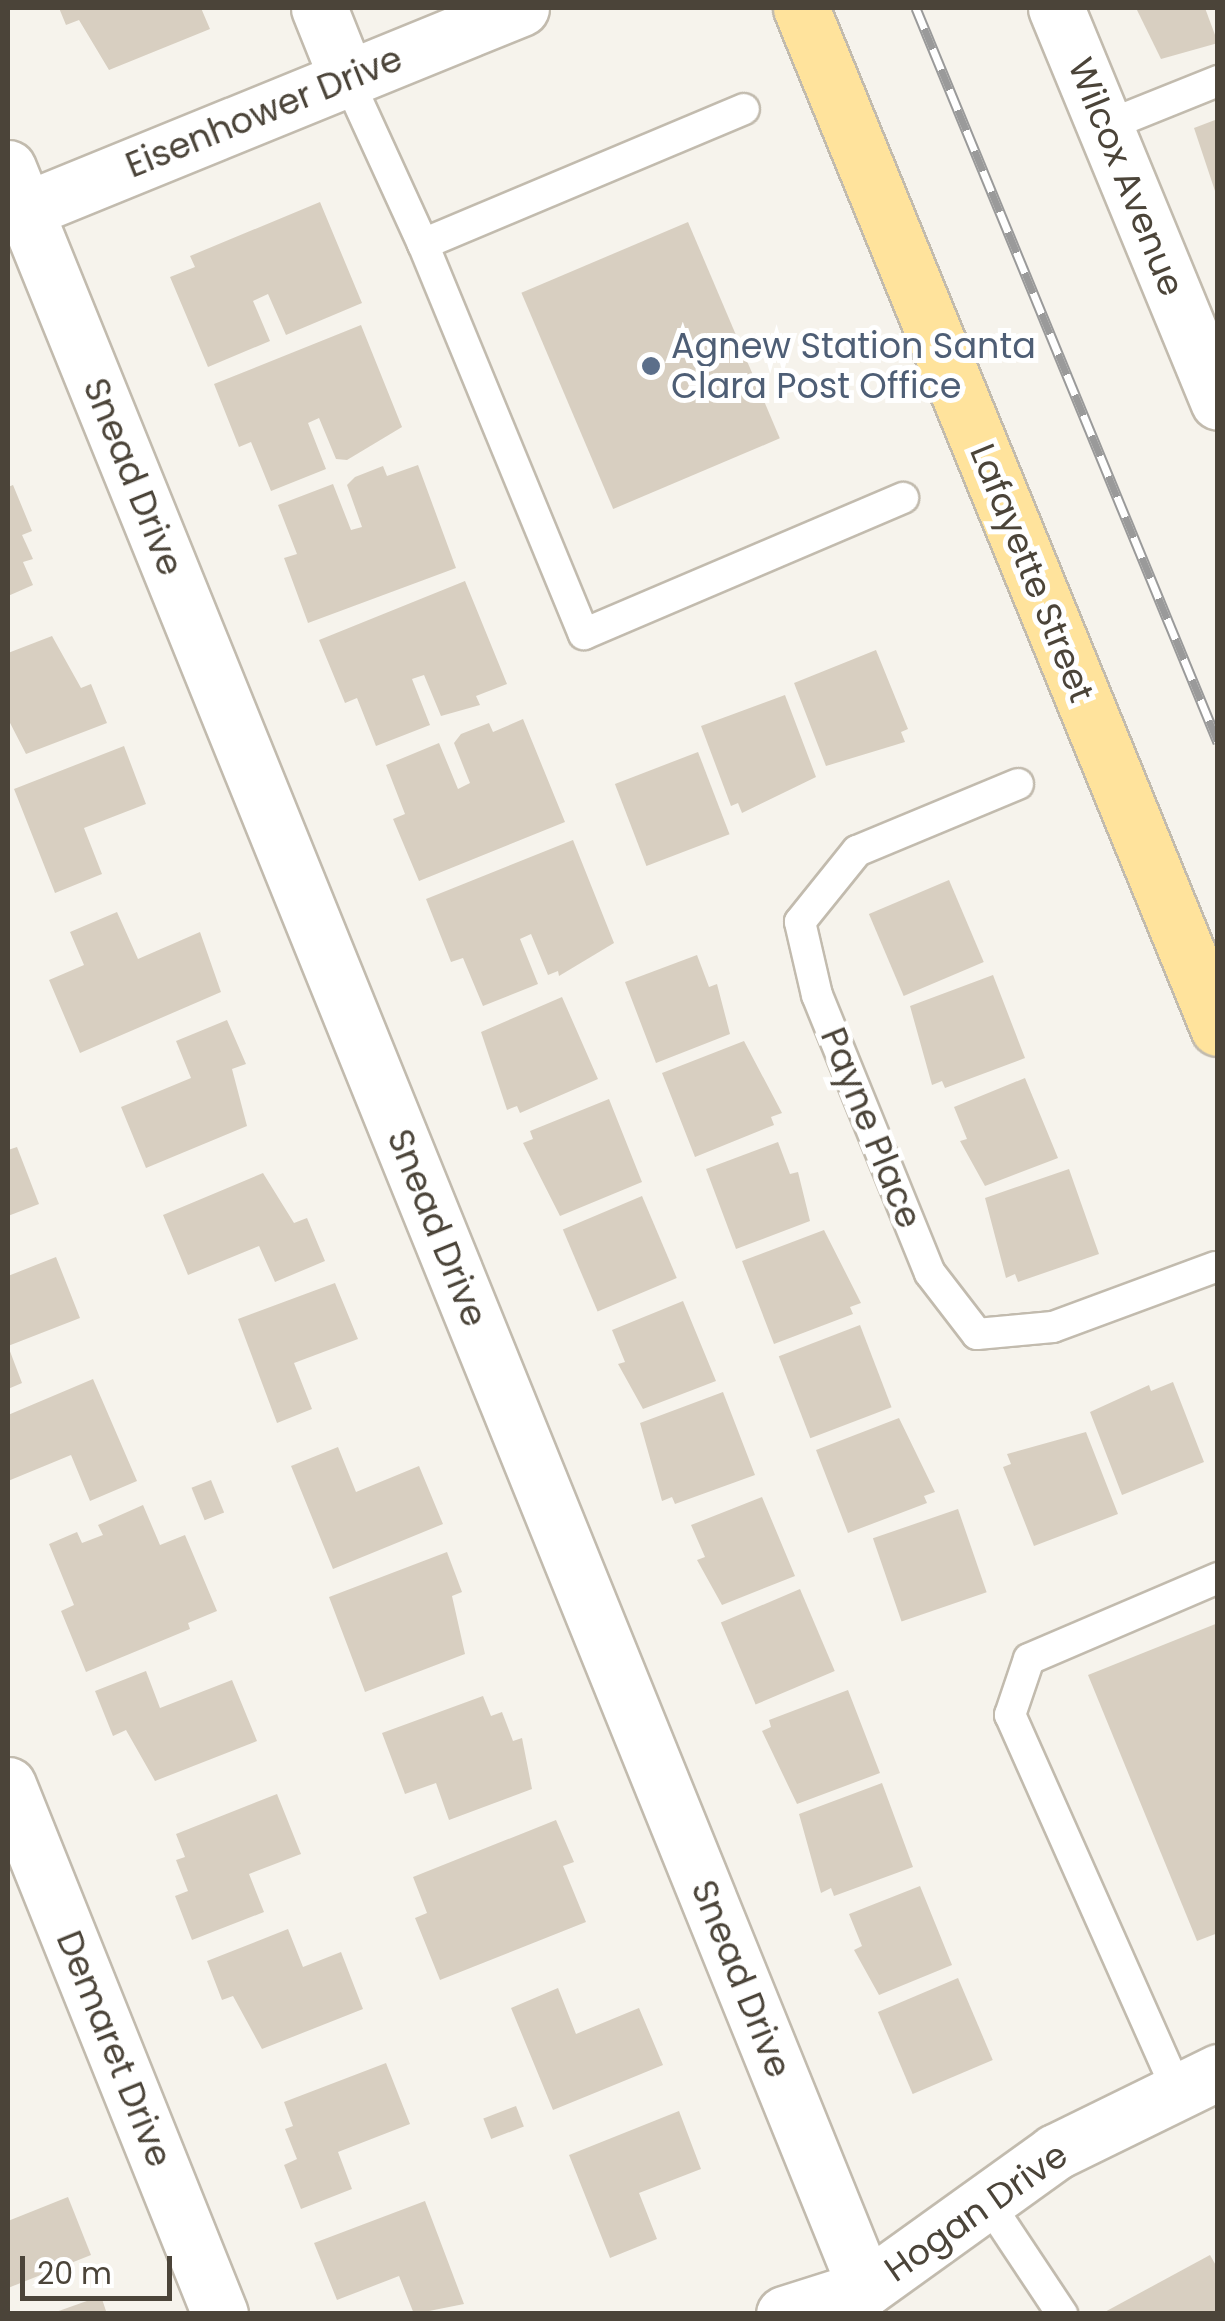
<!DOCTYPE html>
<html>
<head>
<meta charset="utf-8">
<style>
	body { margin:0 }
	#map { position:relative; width:1225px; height:2321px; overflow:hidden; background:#f6f3ec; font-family:Poppins,sans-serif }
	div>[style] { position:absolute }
	.building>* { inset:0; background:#d8cfc1; transform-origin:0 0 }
	.roads { filter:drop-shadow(2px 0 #c2bbae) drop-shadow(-2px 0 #c2bbae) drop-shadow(0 2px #c2bbae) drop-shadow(0 -2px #c2bbae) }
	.service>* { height:30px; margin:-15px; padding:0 15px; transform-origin:15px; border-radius:15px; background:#fff }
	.minor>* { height:55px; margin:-27.5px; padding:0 27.5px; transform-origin:27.5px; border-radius:27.5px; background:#fff }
	.primary>* { height:55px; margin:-27.5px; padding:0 27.5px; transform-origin:27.5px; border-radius:27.5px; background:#ffe39c }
	.rail>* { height:11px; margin-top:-5.5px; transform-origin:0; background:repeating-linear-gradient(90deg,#fff 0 22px,#9a9a9a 0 44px); box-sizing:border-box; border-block:2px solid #9a9a9a }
	.dots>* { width:28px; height:28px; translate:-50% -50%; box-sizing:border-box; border:5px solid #fff; border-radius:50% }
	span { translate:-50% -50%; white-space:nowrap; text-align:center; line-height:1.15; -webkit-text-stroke:10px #fff; paint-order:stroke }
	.street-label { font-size:35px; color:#4b4439 }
	.service-label { font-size:35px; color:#4e5e75 }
	.left { translate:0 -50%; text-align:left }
	.frame { position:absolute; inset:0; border:10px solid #4b4439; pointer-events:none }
	.scale { position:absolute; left:20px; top:2256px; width:152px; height:45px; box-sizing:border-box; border:5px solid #4b4439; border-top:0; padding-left:12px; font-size:30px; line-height:35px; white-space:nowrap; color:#4b4439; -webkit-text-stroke:8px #fff; paint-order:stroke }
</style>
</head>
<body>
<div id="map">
	<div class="building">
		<div style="clip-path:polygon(59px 8px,201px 8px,210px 29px,109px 70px,79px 20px,66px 25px)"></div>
		<div style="clip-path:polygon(1136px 8px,1205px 8px,1218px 43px,1161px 59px)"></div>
		<div style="clip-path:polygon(1218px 112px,1218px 197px,1217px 197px,1194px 128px,1215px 120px)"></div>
		<div style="clip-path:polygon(320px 202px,362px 303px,286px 335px,268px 294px,253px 301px,270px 341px,208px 367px,170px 277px,195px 267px,190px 256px)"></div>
		<div style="left:688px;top:222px;width:235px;height:181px;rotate:67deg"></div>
		<div style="clip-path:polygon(361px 325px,402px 427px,347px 460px,336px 459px,319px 418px,308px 423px,326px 469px,271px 491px,251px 442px,239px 447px,214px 384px)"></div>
		<div style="clip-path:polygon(418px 465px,456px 568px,308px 623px,284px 558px,297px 554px,278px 505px,333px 484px,351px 530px,362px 527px,347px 485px,355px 477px,383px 466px,387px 476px)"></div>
		<div style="clip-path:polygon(13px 485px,32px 531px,22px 535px,33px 559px,23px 562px,33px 585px,8px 596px,8px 487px)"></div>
		<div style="clip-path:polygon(465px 581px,507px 684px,476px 696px,480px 705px,441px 716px,424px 675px,412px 679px,430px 725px,376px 746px,357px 698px,345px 703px,319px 640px)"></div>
		<div style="clip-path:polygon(52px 636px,81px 688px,91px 684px,107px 723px,26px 754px,8px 719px,8px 653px)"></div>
		<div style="clip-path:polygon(876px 650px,908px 729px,901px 732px,905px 742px,826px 766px,794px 683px)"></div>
		<div style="clip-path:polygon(785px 695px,816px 777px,742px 813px,738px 803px,731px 806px,701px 726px)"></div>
		<div style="clip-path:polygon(523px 719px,565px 822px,419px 881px,393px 819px,405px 814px,386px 765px,439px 743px,458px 789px,470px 783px,454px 743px,461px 734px,489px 723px,493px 732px)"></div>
		<div style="clip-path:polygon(124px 746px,146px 804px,84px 828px,102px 874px,55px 893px,14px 789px)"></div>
		<div style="left:698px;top:752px;width:88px;height:89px;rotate:69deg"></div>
		<div style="clip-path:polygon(573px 840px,614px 943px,559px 976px,558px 971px,548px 975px,531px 934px,520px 939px,538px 984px,483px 1006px,463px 958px,451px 962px,426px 899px)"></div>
		<div style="left:949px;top:880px;width:89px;height:87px;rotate:67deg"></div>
		<div style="clip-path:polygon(117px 912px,138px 959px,200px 932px,221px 992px,80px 1053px,49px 980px,84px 965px,70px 932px)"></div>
		<div style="clip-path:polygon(697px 955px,709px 987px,717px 984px,730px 1034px,656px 1063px,625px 982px)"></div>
		<div style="clip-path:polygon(993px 975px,1025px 1058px,945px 1088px,942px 1081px,932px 1085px,910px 1006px)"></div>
		<div style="clip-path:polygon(562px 997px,598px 1079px,520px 1113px,517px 1106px,507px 1110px,481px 1032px)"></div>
		<div style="clip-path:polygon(227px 1020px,246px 1064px,232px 1069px,247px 1126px,146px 1168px,121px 1107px,191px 1078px,176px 1041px)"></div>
		<div style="clip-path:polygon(744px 1041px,782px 1113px,771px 1117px,774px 1125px,695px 1157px,662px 1073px)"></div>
		<div style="clip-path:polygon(1025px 1078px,1058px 1158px,985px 1186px,960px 1141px,967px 1139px,954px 1107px)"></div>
		<div style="clip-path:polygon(609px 1099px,642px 1182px,560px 1216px,523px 1143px,533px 1139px,530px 1131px)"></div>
		<div style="clip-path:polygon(778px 1142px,790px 1174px,798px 1172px,810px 1221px,736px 1249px,706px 1169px)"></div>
		<div style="clip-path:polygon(17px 1147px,39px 1204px,8px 1216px,8px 1150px)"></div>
		<div style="clip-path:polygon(1069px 1169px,1099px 1254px,1018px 1282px,1015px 1274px,1006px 1278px,985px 1198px)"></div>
		<div style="clip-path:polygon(263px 1173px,294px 1223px,307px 1218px,325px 1261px,275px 1282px,259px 1246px,188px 1275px,163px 1215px)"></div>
		<div style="left:642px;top:1196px;width:89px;height:86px;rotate:67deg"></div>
		<div style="clip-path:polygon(824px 1230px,861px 1303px,850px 1307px,853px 1314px,774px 1344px,742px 1261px)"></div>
		<div style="clip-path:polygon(56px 1257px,80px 1318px,8px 1346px,22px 1383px,8px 1389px,8px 1276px)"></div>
		<div style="clip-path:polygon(335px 1283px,358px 1339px,294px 1363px,312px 1409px,277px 1423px,238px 1319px)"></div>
		<div style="clip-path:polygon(683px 1301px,716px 1381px,643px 1409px,618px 1364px,625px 1362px,612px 1330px)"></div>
		<div style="left:860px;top:1325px;width:88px;height:87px;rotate:69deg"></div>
		<div style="clip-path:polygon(93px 1379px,137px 1481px,90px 1501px,71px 1455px,8px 1481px,8px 1415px)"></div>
		<div style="clip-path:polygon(1173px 1382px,1204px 1462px,1122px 1495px,1090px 1412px,1149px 1385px,1151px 1391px)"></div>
		<div style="clip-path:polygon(723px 1392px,755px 1475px,675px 1504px,672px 1497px,662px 1501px,640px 1423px)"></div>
		<div style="clip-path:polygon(899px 1418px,935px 1492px,924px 1496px,927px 1503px,848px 1533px,816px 1450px)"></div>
		<div style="clip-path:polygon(1086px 1432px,1118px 1514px,1034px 1546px,1003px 1467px,1011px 1464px,1007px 1454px)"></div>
		<div style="clip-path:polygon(338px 1447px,356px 1492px,419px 1466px,443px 1524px,333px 1569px,291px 1466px)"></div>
		<div style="left:211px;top:1480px;width:35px;height:21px;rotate:68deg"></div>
		<div style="clip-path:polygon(762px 1497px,795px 1576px,722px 1605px,697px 1560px,705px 1557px,691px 1525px)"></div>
		<div style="clip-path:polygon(143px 1505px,160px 1545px,185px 1535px,217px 1611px,188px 1623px,190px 1629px,86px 1672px,61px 1611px,74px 1605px,49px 1544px,77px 1532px,82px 1543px,103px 1535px,98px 1525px)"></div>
		<div style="left:958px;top:1509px;width:88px;height:90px;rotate:71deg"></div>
		<div style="clip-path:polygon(447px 1552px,462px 1592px,452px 1596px,465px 1654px,365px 1692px,329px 1597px)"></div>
		<div style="left:800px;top:1589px;width:89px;height:86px;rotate:67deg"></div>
		<div style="clip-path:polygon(1218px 1623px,1218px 1933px,1197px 1941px,1088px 1675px)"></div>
		<div style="clip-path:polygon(146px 1671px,160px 1708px,232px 1680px,257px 1741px,155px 1781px,126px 1730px,113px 1736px,95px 1691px)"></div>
		<div style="clip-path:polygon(848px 1690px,880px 1773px,797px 1804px,762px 1731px,771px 1727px,769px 1720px)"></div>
		<div style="clip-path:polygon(483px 1696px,491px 1716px,502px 1712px,513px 1741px,522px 1738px,532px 1789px,449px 1820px,436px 1783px,405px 1794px,382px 1733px)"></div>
		<div style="clip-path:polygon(882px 1783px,913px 1867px,834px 1896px,831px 1888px,821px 1893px,799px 1814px)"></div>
		<div style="clip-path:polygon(277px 1794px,301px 1854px,249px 1874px,264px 1912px,192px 1940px,175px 1896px,188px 1891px,176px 1860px,185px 1857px,176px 1834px)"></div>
		<div style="clip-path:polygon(556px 1820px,574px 1862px,563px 1866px,586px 1922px,440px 1980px,415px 1918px,427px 1913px,413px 1877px)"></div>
		<div style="clip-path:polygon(920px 1886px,952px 1965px,879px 1995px,854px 1950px,862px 1946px,849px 1914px)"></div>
		<div style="clip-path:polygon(288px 1929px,303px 1967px,341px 1952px,363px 2009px,262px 2049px,233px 1996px,222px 2000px,207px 1961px)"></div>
		<div style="left:958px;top:1978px;width:89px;height:87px;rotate:67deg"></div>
		<div style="clip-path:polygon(558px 1988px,576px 2034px,639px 2008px,663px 2065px,553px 2110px,511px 2008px)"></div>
		<div style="clip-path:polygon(386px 2063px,410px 2124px,338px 2152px,352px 2189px,301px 2209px,284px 2165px,297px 2159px,285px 2129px,293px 2126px,284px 2102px)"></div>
		<div style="left:516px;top:2106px;width:22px;height:35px;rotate:69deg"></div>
		<div style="clip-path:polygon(679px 2111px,701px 2169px,639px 2193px,657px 2239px,610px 2258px,569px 2155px)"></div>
		<div style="clip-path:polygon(68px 2197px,91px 2255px,8px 2288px,8px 2221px)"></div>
		<div style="clip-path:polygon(425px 2201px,464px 2304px,414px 2314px,399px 2276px,337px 2300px,314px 2243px)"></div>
		<div style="clip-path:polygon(1210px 2255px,1218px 2269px,1218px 2314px,1101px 2314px)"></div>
		<div style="clip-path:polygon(101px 2296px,107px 2314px,53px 2314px,53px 2313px)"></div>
	</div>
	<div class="roads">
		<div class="service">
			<div style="left:347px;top:78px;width:183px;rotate:65.4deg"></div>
			<div style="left:423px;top:244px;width:422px;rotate:67.6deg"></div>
			<div style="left:584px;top:634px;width:347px;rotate:-23.1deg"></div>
			<div style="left:1106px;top:126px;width:121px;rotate:-21.9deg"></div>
			<div style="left:423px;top:244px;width:348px;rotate:-22.8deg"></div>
			<div style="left:1018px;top:784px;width:174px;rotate:157.4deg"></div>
			<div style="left:857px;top:851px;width:91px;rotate:128.8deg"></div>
			<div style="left:800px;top:922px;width:75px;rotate:76.9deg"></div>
			<div style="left:817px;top:995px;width:300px;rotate:67.9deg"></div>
			<div style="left:930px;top:1273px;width:77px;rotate:52.4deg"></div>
			<div style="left:977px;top:1334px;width:76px;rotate:-5.3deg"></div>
			<div style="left:1053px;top:1327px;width:173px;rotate:-20.3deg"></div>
			<div style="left:1178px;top:2092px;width:413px;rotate:-114deg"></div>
			<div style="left:1010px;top:1715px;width:59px;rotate:-71.3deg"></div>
			<div style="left:1029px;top:1659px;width:206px;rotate:-23.2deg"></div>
			<div style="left:987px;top:2201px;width:136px;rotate:56.4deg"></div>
		</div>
		<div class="minor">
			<div style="left:319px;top:8px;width:75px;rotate:68.2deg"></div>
			<div style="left:1056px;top:8px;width:426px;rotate:67.6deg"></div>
			<div style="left:8px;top:168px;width:2287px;rotate:67.97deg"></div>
			<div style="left:8px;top:217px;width:554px;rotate:-22.17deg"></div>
			<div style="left:8px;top:1785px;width:570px;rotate:68.16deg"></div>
			<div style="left:784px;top:2314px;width:86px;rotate:-17.6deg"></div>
			<div style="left:866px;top:2288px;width:233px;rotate:-35.7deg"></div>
			<div style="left:1055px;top:2152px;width:182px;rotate:-26.1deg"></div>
		</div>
		<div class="primary">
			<div style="left:801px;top:8px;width:1102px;rotate:67.76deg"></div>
		</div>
	</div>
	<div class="rail">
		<div style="left:916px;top:8px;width:794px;rotate:67.64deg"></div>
	</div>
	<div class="dots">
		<div style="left:651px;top:366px;background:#5c6f8a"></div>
	</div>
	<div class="street-label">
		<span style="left:264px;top:112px;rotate:-22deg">Eisenhower Drive</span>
		<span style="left:1126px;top:177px;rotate:68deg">Wilcox Avenue</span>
		<span style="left:133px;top:477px;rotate:68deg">Snead Drive</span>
		<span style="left:1032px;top:573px;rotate:68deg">Lafayette Street</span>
		<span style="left:871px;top:1128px;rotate:68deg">Payne Place</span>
		<span style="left:437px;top:1228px;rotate:68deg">Snead Drive</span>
		<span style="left:741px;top:1979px;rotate:68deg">Snead Drive</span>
		<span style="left:114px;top:2049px;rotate:68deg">Demaret Drive</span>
		<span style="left:976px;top:2212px;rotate:-35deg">Hogan Drive</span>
	</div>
	<div class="service-label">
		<span class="left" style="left:671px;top:366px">Agnew Station Santa<br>Clara Post Office</span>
	</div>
	<div class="frame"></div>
	<div class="scale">20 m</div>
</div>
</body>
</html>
